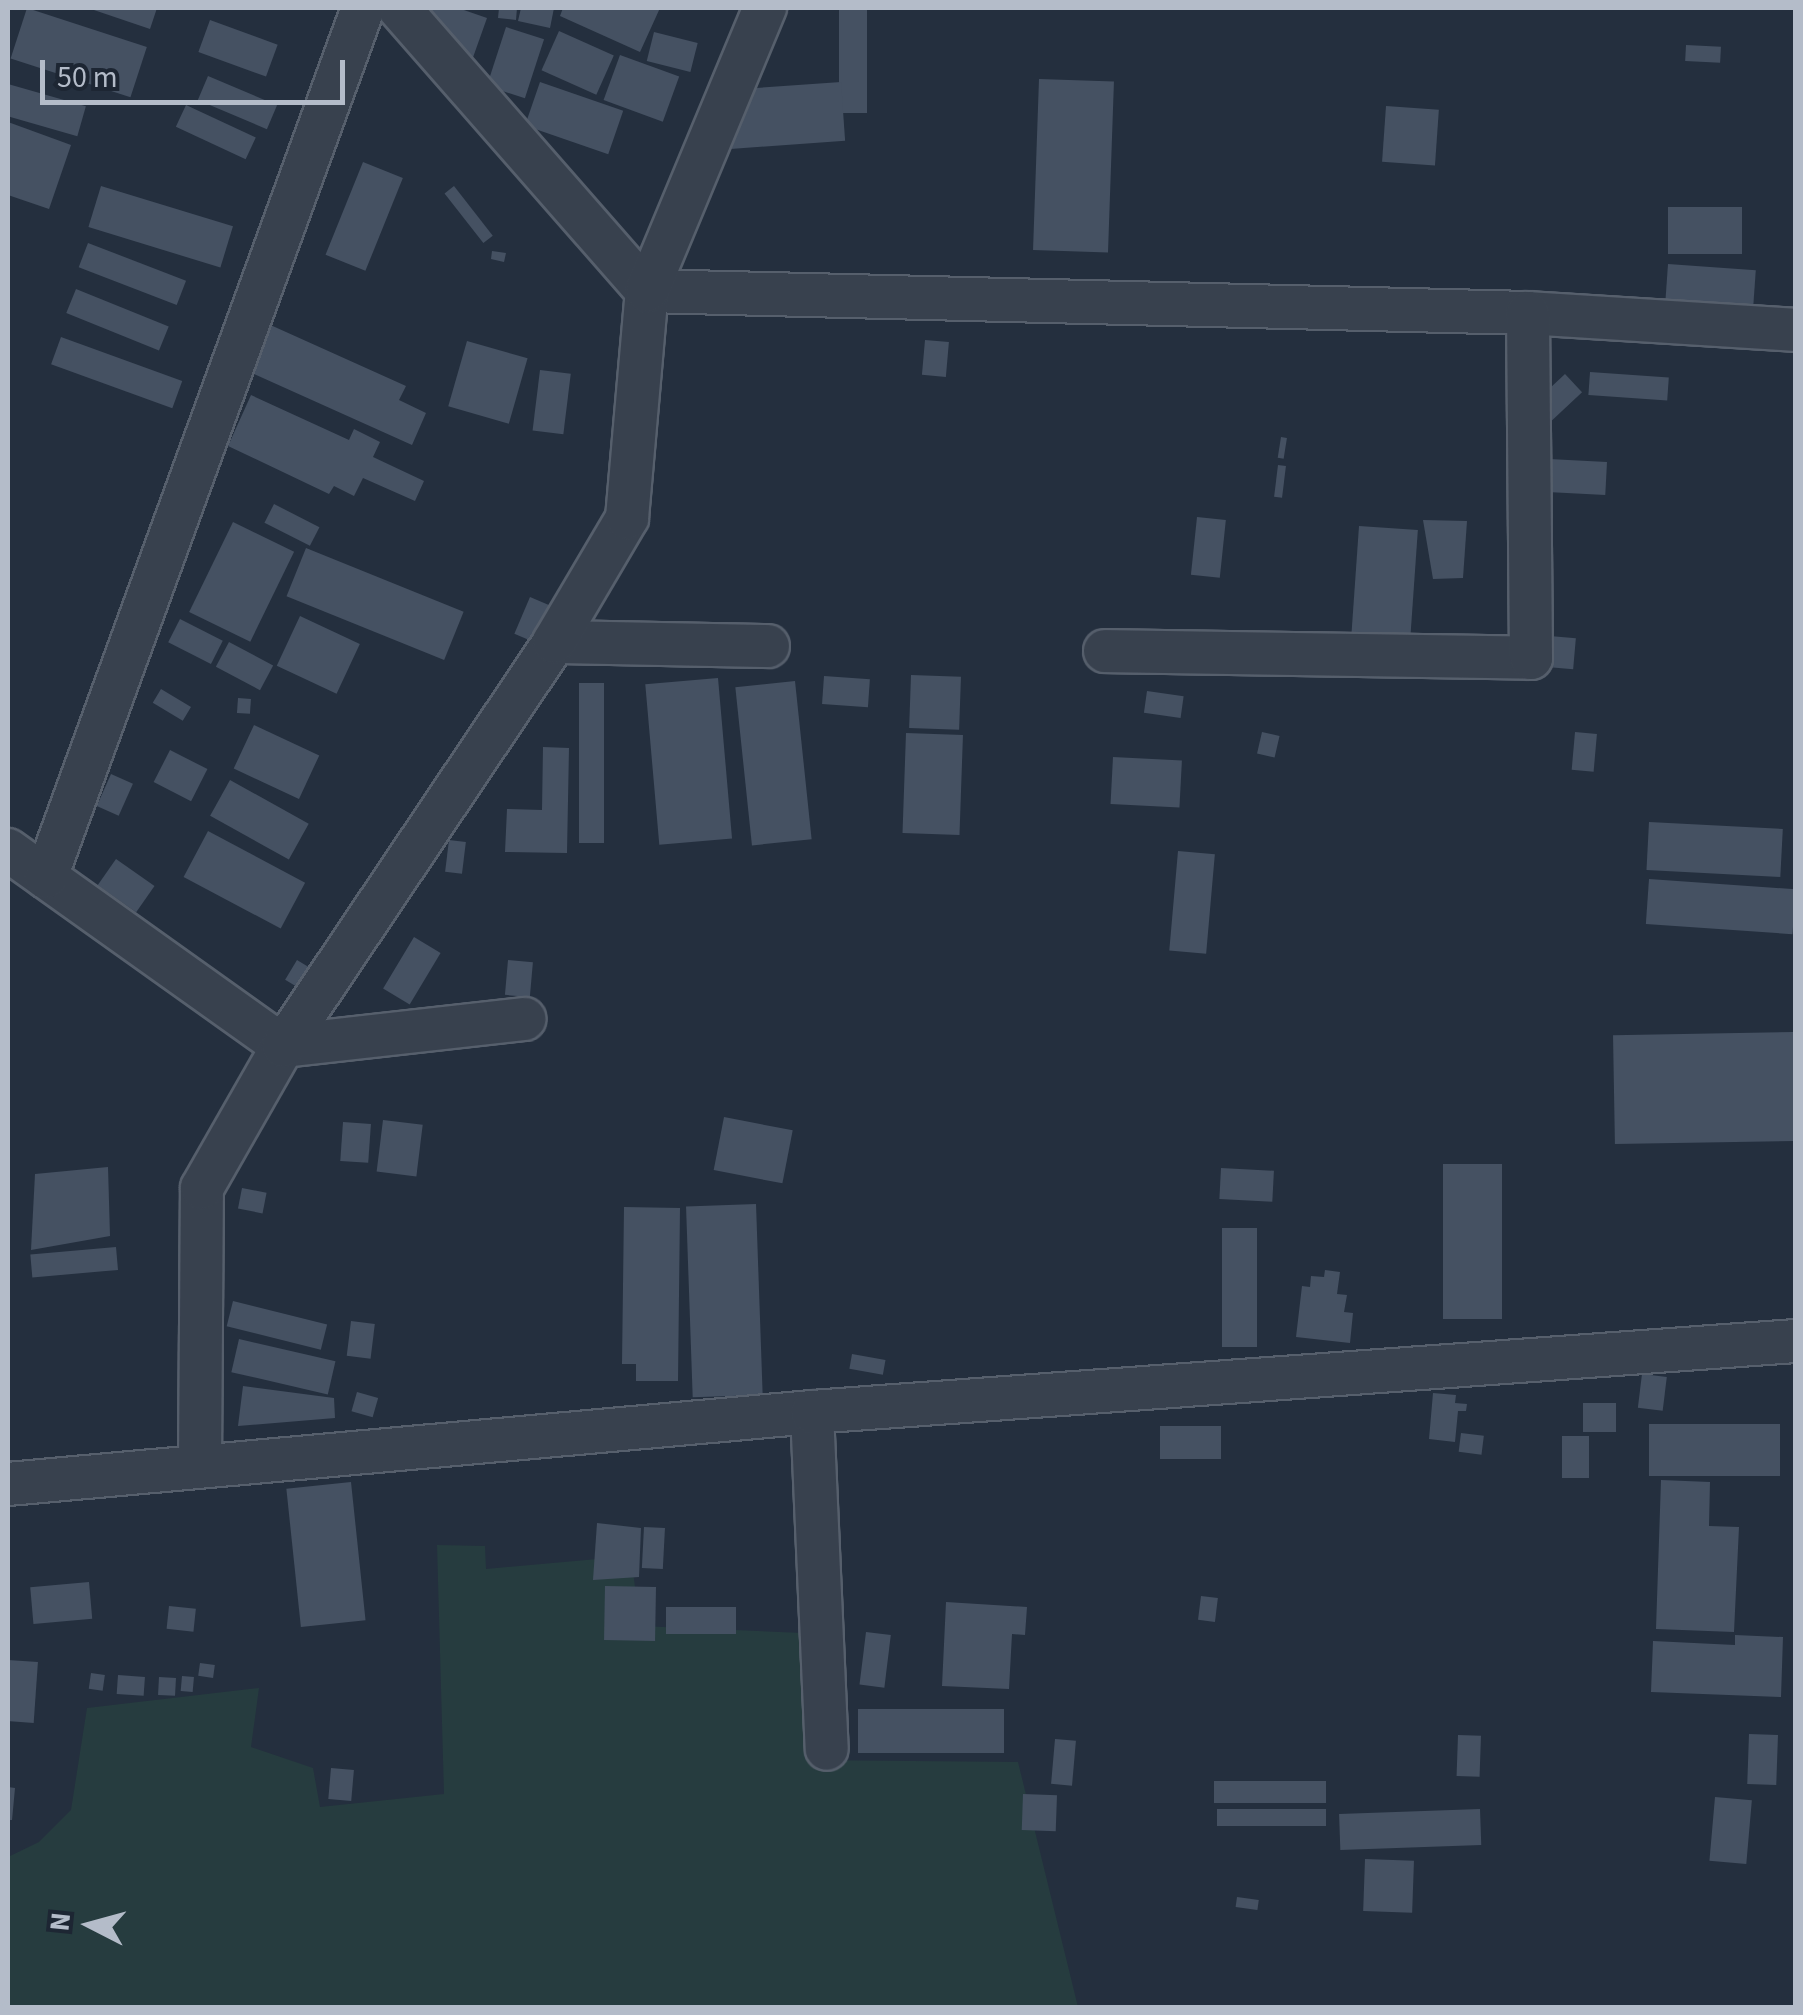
<!DOCTYPE html>
<html>
<head>
<meta charset="utf-8">
<style>
	body { margin:0 }
	#map { position:relative; width:1803px; height:2015px; overflow:hidden; background:#242f3e; font-family:"Source Sans 3",sans-serif }
	div>[style] { position:absolute }
	.green>* { inset:0; background:#263c3f }
	.building>* { inset:0; background:#455162; transform-origin:0 0 }
	.roads { filter:drop-shadow(2px 0 #565f6c) drop-shadow(-2px 0 #565f6c) drop-shadow(0 2px #565f6c) drop-shadow(0 -2px #565f6c) }
	.street>* { height:42px; margin:-21px; padding:0 21px; transform-origin:21px; border-radius:21px; background:#38414e }
	span { translate:-50% -50%; white-space:nowrap; text-align:center; line-height:1.15; -webkit-text-stroke:8px #1d2633; paint-order:stroke }
	.frame { position:absolute; inset:0; border:10px solid #b4bcc9; pointer-events:none }
	.north { position:absolute; left:40px; top:1875px; width:100px; height:100px; -webkit-text-stroke:8px #1d2633; paint-order:stroke; rotate:276deg; font-size:28px; font-weight:700; line-height:40px; text-align:center; color:#b4bcc9 }
	.north::after { content:''; display:block; margin:auto; width:35px; height:45px; background:#b4bcc9; clip-path:polygon(50% 0,100% 100%,50% 72%,0 100%) }
	.scale { position:absolute; left:40px; top:60px; width:305px; height:45px; box-sizing:border-box; border:5px solid #b4bcc9; border-top:0; padding-left:12px; font-size:30px; line-height:35px; white-space:nowrap; color:#b4bcc9; -webkit-text-stroke:8px #1d2633; paint-order:stroke }
</style>
</head>
<body>
<div id="map">
	<div class="green">
		<div style="clip-path:polygon(437px 1545px,485px 1546px,486px 1569px,631px 1556px,640px 1626px,803px 1633px,807px 1760px,1018px 1762px,1078px 2007px,8px 2007px,8px 1857px,39px 1842px,71px 1810px,87px 1708px,259px 1688px,251px 1747px,313px 1768px,320px 1807px,444px 1794px)"></div>
	</div>
	<div class="building">
		<div style="left:27px;top:8px;width:126px;height:53px;rotate:18deg"></div>
		<div style="clip-path:polygon(88px 8px,157px 8px,150px 29px)"></div>
		<div style="clip-path:polygon(412px 8px,458px 8px,487px 18px,471px 63px)"></div>
		<div style="clip-path:polygon(499px 8px,517px 8px,516px 20px,498px 18px)"></div>
		<div style="clip-path:polygon(521px 8px,554px 8px,550px 28px,518px 21px)"></div>
		<div style="clip-path:polygon(563px 8px,660px 8px,640px 52px,560px 16px)"></div>
		<div style="left:839px;top:8px;width:28px;height:105px"></div>
		<div style="left:210px;top:20px;width:72px;height:34px;rotate:20deg"></div>
		<div style="left:506px;top:27px;width:40px;height:62px;rotate:18deg"></div>
		<div style="left:559px;top:31px;width:60px;height:43px;rotate:24deg"></div>
		<div style="left:654px;top:32px;width:45px;height:30px;rotate:14deg"></div>
		<div style="left:1686px;top:45px;width:35px;height:16px;rotate:3deg"></div>
		<div style="left:620px;top:55px;width:63px;height:48px;rotate:20deg"></div>
		<div style="left:208px;top:76px;width:75px;height:26px;rotate:23deg"></div>
		<div style="left:1039px;top:79px;width:75px;height:171px;rotate:2deg"></div>
		<div style="left:540px;top:82px;width:88px;height:46px;rotate:19deg"></div>
		<div style="left:841px;top:82px;width:59px;height:115px;rotate:86deg"></div>
		<div style="left:8px;top:84px;width:81px;height:31px;rotate:16deg"></div>
		<div style="left:186px;top:105px;width:77px;height:24px;rotate:25deg"></div>
		<div style="left:1386px;top:106px;width:53px;height:56px;rotate:4deg"></div>
		<div style="clip-path:polygon(8px 122px,71px 145px,49px 209px,8px 195px)"></div>
		<div style="left:363px;top:162px;width:43px;height:100px;rotate:22deg"></div>
		<div style="left:101px;top:186px;width:138px;height:43px;rotate:17deg"></div>
		<div style="left:454px;top:186px;width:63px;height:12px;rotate:52deg"></div>
		<div style="left:1742px;top:207px;width:47px;height:74px;rotate:90deg"></div>
		<div style="left:88px;top:243px;width:105px;height:26px;rotate:21deg"></div>
		<div style="clip-path:polygon(492px 251px,506px 253px,504px 262px,491px 259px)"></div>
		<div style="left:1668px;top:264px;width:88px;height:35px;rotate:4deg"></div>
		<div style="left:76px;top:289px;width:100px;height:26px;rotate:22deg"></div>
		<div style="clip-path:polygon(266px 323px,406px 386px,399px 400px,426px 413px,412px 445px,245px 370px)"></div>
		<div style="left:61px;top:337px;width:129px;height:29px;rotate:20deg"></div>
		<div style="left:925px;top:340px;width:24px;height:35px;rotate:5deg"></div>
		<div style="left:467px;top:341px;width:63px;height:68px;rotate:16deg"></div>
		<div style="left:540px;top:370px;width:31px;height:61px;rotate:7deg"></div>
		<div style="left:1590px;top:372px;width:79px;height:23px;rotate:4deg"></div>
		<div style="left:1565px;top:374px;width:25px;height:42px;rotate:47deg"></div>
		<div style="clip-path:polygon(251px 395px,349px 440px,354px 429px,380px 442px,373px 457px,424px 481px,415px 501px,363px 478px,354px 496px,334px 486px,329px 494px,228px 446px)"></div>
		<div style="left:1281px;top:437px;width:6px;height:21px;rotate:9deg"></div>
		<div style="left:1607px;top:462px;width:33px;height:63px;rotate:93deg"></div>
		<div style="left:1278px;top:465px;width:8px;height:32px;rotate:7deg"></div>
		<div style="left:274px;top:504px;width:51px;height:21px;rotate:27deg"></div>
		<div style="left:1197px;top:517px;width:29px;height:58px;rotate:6deg"></div>
		<div style="clip-path:polygon(1423px 520px,1467px 521px,1463px 578px,1433px 579px)"></div>
		<div style="left:233px;top:522px;width:68px;height:100px;rotate:26deg"></div>
		<div style="left:1359px;top:526px;width:59px;height:111px;rotate:4deg"></div>
		<div style="left:306px;top:548px;width:170px;height:52px;rotate:22deg"></div>
		<div style="left:530px;top:597px;width:30px;height:40px;rotate:23deg"></div>
		<div style="left:300px;top:616px;width:66px;height:55px;rotate:25deg"></div>
		<div style="left:180px;top:619px;width:48px;height:26px;rotate:27deg"></div>
		<div style="left:1538px;top:635px;width:38px;height:31px;rotate:5deg"></div>
		<div style="left:229px;top:642px;width:50px;height:28px;rotate:28deg"></div>
		<div style="left:911px;top:675px;width:50px;height:53px;rotate:2deg"></div>
		<div style="left:824px;top:676px;width:46px;height:28px;rotate:4deg"></div>
		<div style="left:718px;top:678px;width:161px;height:73px;rotate:85deg"></div>
		<div style="left:795px;top:681px;width:159px;height:60px;rotate:84deg"></div>
		<div style="left:579px;top:683px;width:25px;height:160px"></div>
		<div style="left:161px;top:689px;width:35px;height:16px;rotate:31deg"></div>
		<div style="left:1147px;top:691px;width:37px;height:22px;rotate:8deg"></div>
		<div style="left:238px;top:698px;width:13px;height:15px;rotate:4deg"></div>
		<div style="left:254px;top:725px;width:72px;height:48px;rotate:25deg"></div>
		<div style="left:1262px;top:732px;width:18px;height:22px;rotate:13deg"></div>
		<div style="left:1575px;top:732px;width:22px;height:38px;rotate:5deg"></div>
		<div style="left:906px;top:733px;width:57px;height:100px;rotate:2deg"></div>
		<div style="clip-path:polygon(543px 747px,569px 748px,567px 853px,505px 852px,507px 809px,542px 810px)"></div>
		<div style="left:170px;top:750px;width:42px;height:36px;rotate:27deg"></div>
		<div style="left:1113px;top:757px;width:69px;height:47px;rotate:3deg"></div>
		<div style="left:111px;top:774px;width:24px;height:35px;rotate:24deg"></div>
		<div style="left:230px;top:780px;width:90px;height:41px;rotate:29deg"></div>
		<div style="left:1649px;top:822px;width:134px;height:48px;rotate:3deg"></div>
		<div style="left:208px;top:831px;width:110px;height:52px;rotate:28deg"></div>
		<div style="left:449px;top:840px;width:17px;height:32px;rotate:7deg"></div>
		<div style="left:1178px;top:851px;width:37px;height:100px;rotate:5deg"></div>
		<div style="left:116px;top:859px;width:47px;height:32px;rotate:35deg"></div>
		<div style="left:1649px;top:879px;width:147px;height:45px;rotate:4deg"></div>
		<div style="left:414px;top:937px;width:31px;height:60px;rotate:31deg"></div>
		<div style="left:297px;top:960px;width:29px;height:23px;rotate:31deg"></div>
		<div style="left:508px;top:960px;width:25px;height:35px;rotate:5deg"></div>
		<div style="left:1793px;top:1032px;width:109px;height:180px;rotate:89deg"></div>
		<div style="left:724px;top:1117px;width:70px;height:54px;rotate:11deg"></div>
		<div style="left:383px;top:1120px;width:40px;height:52px;rotate:7deg"></div>
		<div style="left:343px;top:1122px;width:28px;height:39px;rotate:4deg"></div>
		<div style="left:1443px;top:1164px;width:59px;height:155px"></div>
		<div style="clip-path:polygon(108px 1167px,110px 1236px,31px 1250px,35px 1174px)"></div>
		<div style="left:1221px;top:1168px;width:53px;height:31px;rotate:3deg"></div>
		<div style="left:242px;top:1188px;width:25px;height:21px;rotate:11deg"></div>
		<div style="left:756px;top:1204px;width:191px;height:70px;rotate:88deg"></div>
		<div style="clip-path:polygon(624px 1207px,680px 1208px,678px 1381px,636px 1381px,636px 1364px,622px 1364px)"></div>
		<div style="left:1257px;top:1228px;width:119px;height:35px;rotate:90deg"></div>
		<div style="left:116px;top:1247px;width:23px;height:86px;rotate:85deg"></div>
		<div style="clip-path:polygon(1325px 1270px,1340px 1272px,1337px 1294px,1347px 1295px,1344px 1312px,1353px 1313px,1350px 1343px,1296px 1337px,1302px 1286px,1310px 1287px,1311px 1276px,1324px 1277px)"></div>
		<div style="left:233px;top:1301px;width:97px;height:26px;rotate:14deg"></div>
		<div style="left:351px;top:1321px;width:24px;height:35px;rotate:7deg"></div>
		<div style="left:239px;top:1339px;width:99px;height:34px;rotate:13deg"></div>
		<div style="left:852px;top:1354px;width:34px;height:15px;rotate:10deg"></div>
		<div style="left:1642px;top:1374px;width:25px;height:34px;rotate:7deg"></div>
		<div style="clip-path:polygon(243px 1386px,334px 1398px,335px 1418px,238px 1426px)"></div>
		<div style="left:357px;top:1392px;width:22px;height:20px;rotate:16deg"></div>
		<div style="clip-path:polygon(1433px 1393px,1456px 1395px,1455px 1403px,1467px 1404px,1466px 1411px,1458px 1411px,1455px 1442px,1429px 1439px)"></div>
		<div style="left:1583px;top:1403px;width:33px;height:29px"></div>
		<div style="left:1780px;top:1424px;width:52px;height:131px;rotate:90deg"></div>
		<div style="left:1221px;top:1426px;width:33px;height:61px;rotate:90deg"></div>
		<div style="left:1461px;top:1433px;width:23px;height:19px;rotate:7deg"></div>
		<div style="left:1562px;top:1436px;width:27px;height:42px"></div>
		<div style="clip-path:polygon(1661px 1480px,1710px 1482px,1709px 1526px,1739px 1527px,1734px 1632px,1656px 1629px)"></div>
		<div style="left:351px;top:1482px;width:139px;height:65px;rotate:84deg"></div>
		<div style="clip-path:polygon(597px 1523px,641px 1528px,639px 1577px,593px 1580px)"></div>
		<div style="left:644px;top:1527px;width:21px;height:41px;rotate:3deg"></div>
		<div style="left:89px;top:1582px;width:37px;height:59px;rotate:85deg"></div>
		<div style="left:605px;top:1586px;width:51px;height:54px;rotate:1deg"></div>
		<div style="left:1201px;top:1596px;width:17px;height:24px;rotate:7deg"></div>
		<div style="clip-path:polygon(946px 1602px,1027px 1607px,1025px 1635px,1012px 1634px,1009px 1689px,942px 1686px)"></div>
		<div style="left:169px;top:1606px;width:27px;height:23px;rotate:6deg"></div>
		<div style="left:666px;top:1607px;width:70px;height:27px"></div>
		<div style="left:866px;top:1632px;width:25px;height:53px;rotate:7deg"></div>
		<div style="clip-path:polygon(1735px 1635px,1783px 1637px,1781px 1697px,1651px 1692px,1653px 1641px,1735px 1645px)"></div>
		<div style="left:8px;top:1660px;width:30px;height:61px;rotate:4deg"></div>
		<div style="left:200px;top:1663px;width:15px;height:13px;rotate:8deg"></div>
		<div style="left:91px;top:1673px;width:14px;height:16px;rotate:8deg"></div>
		<div style="left:118px;top:1675px;width:27px;height:19px;rotate:4deg"></div>
		<div style="left:182px;top:1676px;width:12px;height:15px;rotate:5deg"></div>
		<div style="left:159px;top:1677px;width:17px;height:18px;rotate:3deg"></div>
		<div style="left:858px;top:1709px;width:146px;height:44px"></div>
		<div style="left:1749px;top:1734px;width:29px;height:50px;rotate:2deg"></div>
		<div style="left:1458px;top:1735px;width:23px;height:41px;rotate:2deg"></div>
		<div style="left:1055px;top:1739px;width:21px;height:45px;rotate:5deg"></div>
		<div style="left:331px;top:1768px;width:23px;height:31px;rotate:5deg"></div>
		<div style="left:1214px;top:1781px;width:112px;height:22px"></div>
		<div style="clip-path:polygon(8px 1787px,15px 1788px,12px 1820px,8px 1820px)"></div>
		<div style="left:1023px;top:1794px;width:34px;height:36px;rotate:2deg"></div>
		<div style="left:1715px;top:1797px;width:37px;height:64px;rotate:5deg"></div>
		<div style="left:1326px;top:1809px;width:17px;height:109px;rotate:90deg"></div>
		<div style="left:1480px;top:1809px;width:36px;height:141px;rotate:88deg"></div>
		<div style="left:1365px;top:1859px;width:49px;height:52px;rotate:2deg"></div>
		<div style="left:1237px;top:1897px;width:22px;height:10px;rotate:8deg"></div>
	</div>
	<div class="roads">
		<div class="street">
			<div style="left:399px;top:8px;width:376px;rotate:48.8deg"></div>
			<div style="left:647px;top:291px;width:881px;rotate:1.43deg"></div>
			<div style="left:1528px;top:313px;width:269px;rotate:3.6deg"></div>
			<div style="left:554px;top:642px;width:214px;rotate:1.1deg"></div>
			<div style="left:1105px;top:651px;width:426px;rotate:0.9deg"></div>
			<div style="left:1531px;top:658px;width:345px;rotate:-90.5deg"></div>
			<div style="left:8px;top:850px;width:338px;rotate:35.5deg"></div>
			<div style="left:283px;top:1046px;width:243px;rotate:-6.4deg"></div>
			<div style="left:46px;top:877px;width:925px;rotate:-69.96deg"></div>
			<div style="left:812px;top:1412px;width:337px;rotate:87.5deg"></div>
			<div style="left:200px;top:1465px;width:277px;rotate:-89.6deg"></div>
			<div style="left:202px;top:1188px;width:163px;rotate:-60.3deg"></div>
			<div style="left:283px;top:1046px;width:486px;rotate:-56.1deg"></div>
			<div style="left:554px;top:642px;width:144px;rotate:-59.5deg"></div>
			<div style="left:627px;top:518px;width:228px;rotate:-85deg"></div>
			<div style="left:647px;top:291px;width:307px;rotate:-67.4deg"></div>
			<div style="left:8px;top:1484px;width:807px;rotate:-5.12deg"></div>
			<div style="left:812px;top:1412px;width:987px;rotate:-4.13deg"></div>
		</div>
	</div>
	<div class="frame"></div>
	<div class="north">N</div>
	<div class="scale">50 m</div>
</div>
</body>
</html>
